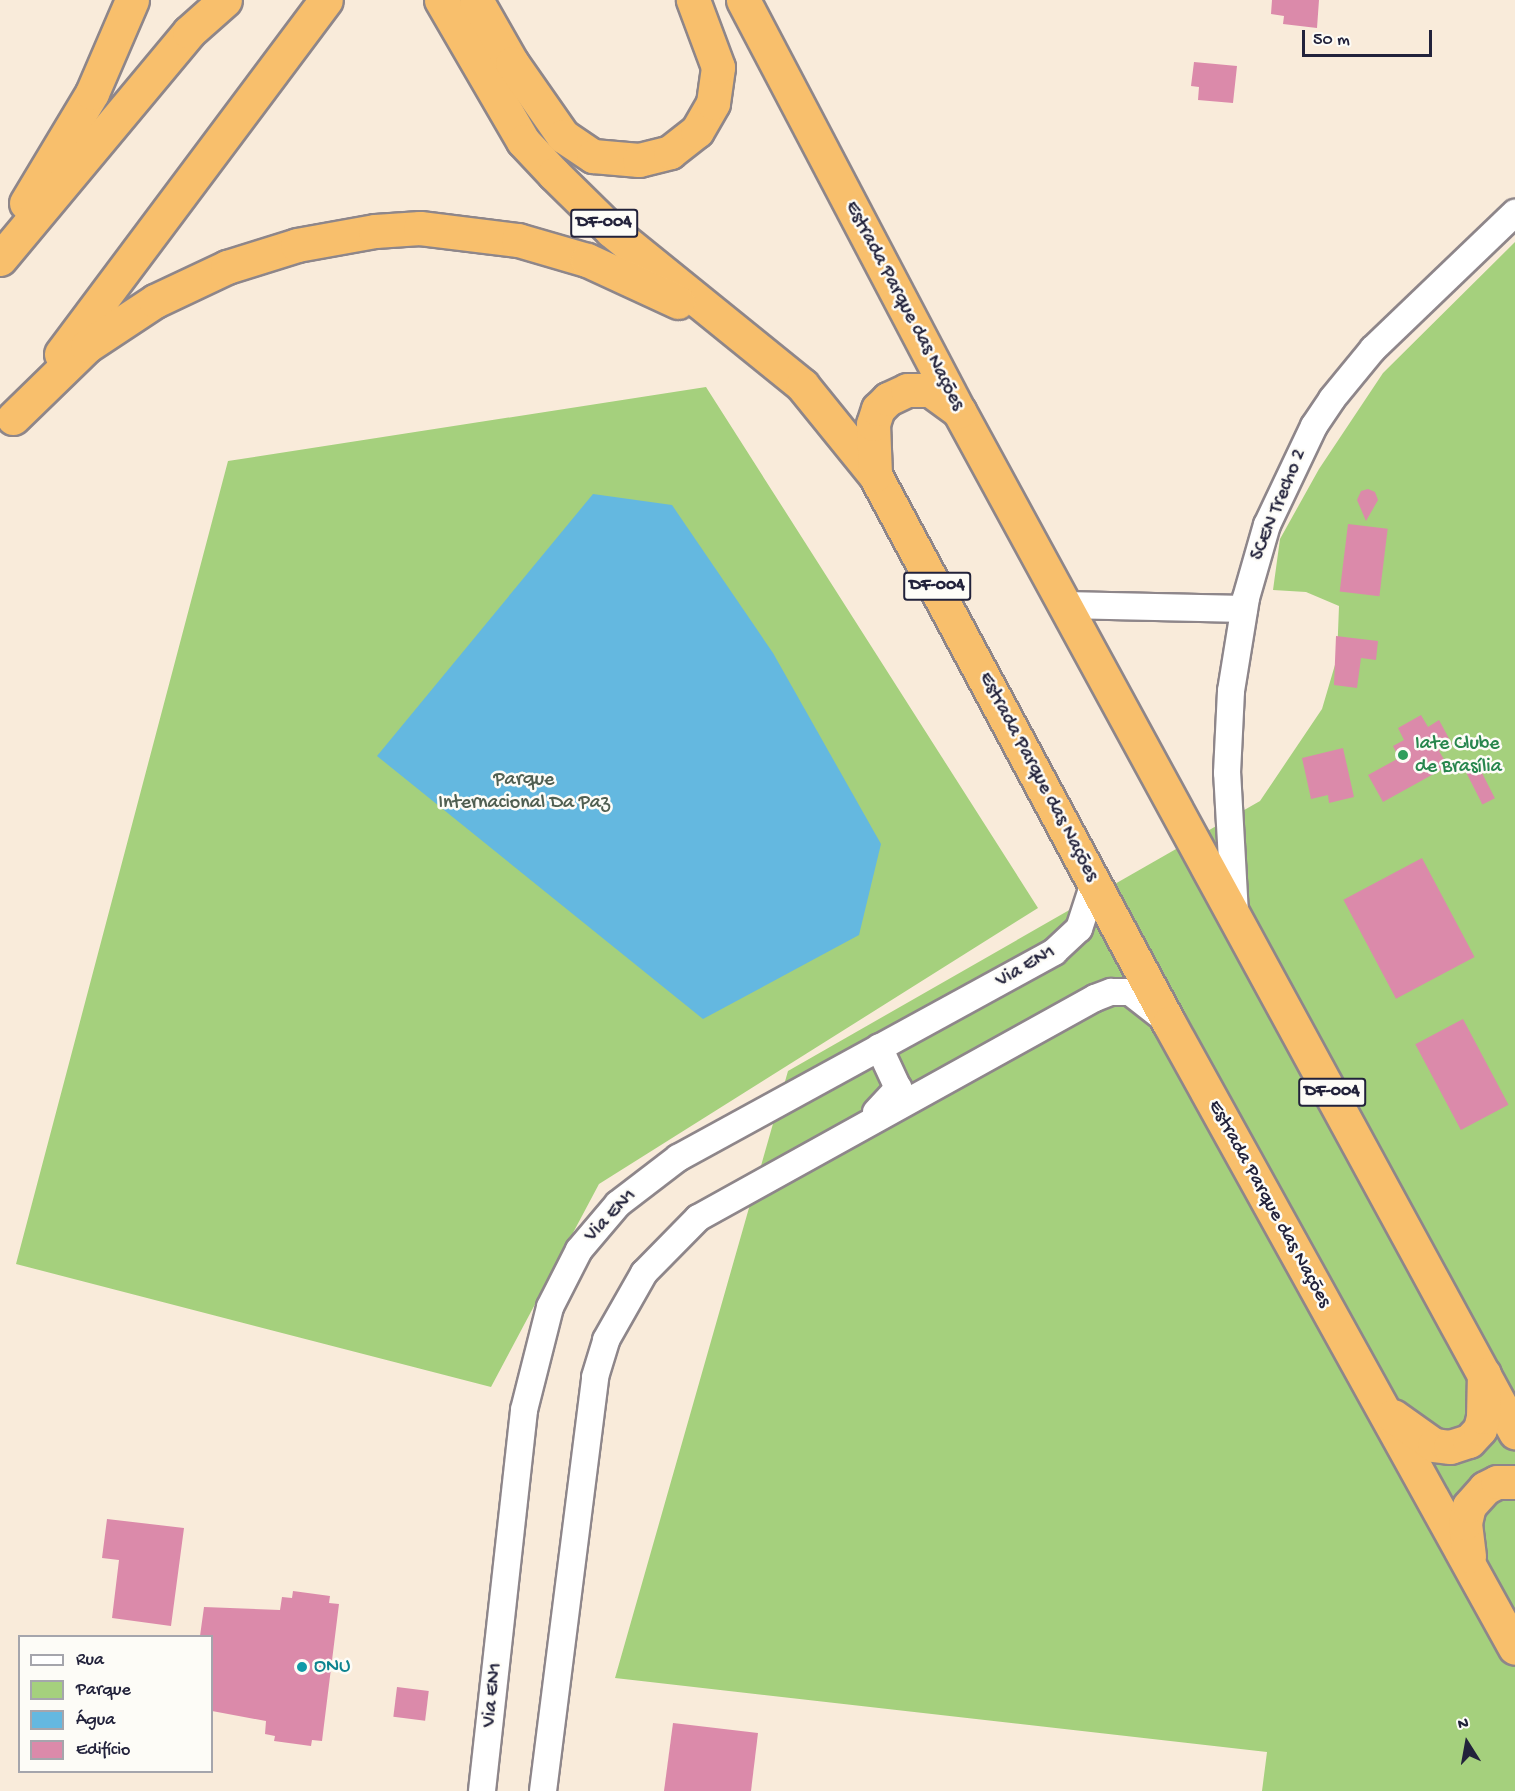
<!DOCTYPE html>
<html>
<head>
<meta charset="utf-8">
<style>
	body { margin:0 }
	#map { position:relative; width:1515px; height:1791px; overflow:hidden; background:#f9ebda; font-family:"Gochi Hand",sans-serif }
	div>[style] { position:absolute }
	.green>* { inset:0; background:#a5d07d }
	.water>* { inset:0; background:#64b8e0 }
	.building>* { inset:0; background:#db8aaa; transform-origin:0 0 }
	.roads { filter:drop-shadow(2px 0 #8e868a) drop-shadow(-2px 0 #8e868a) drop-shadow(0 2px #8e868a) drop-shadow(0 -2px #8e868a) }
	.minor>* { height:26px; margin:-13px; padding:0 13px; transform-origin:13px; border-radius:13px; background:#fff }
	.highway>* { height:33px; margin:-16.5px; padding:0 16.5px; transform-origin:16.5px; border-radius:16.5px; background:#f8bf6c }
	.dots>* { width:16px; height:16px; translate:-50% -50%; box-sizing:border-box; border:3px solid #fdfcf7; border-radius:50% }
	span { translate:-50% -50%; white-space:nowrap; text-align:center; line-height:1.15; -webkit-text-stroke:5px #fdfcf7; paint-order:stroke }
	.shield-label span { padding:2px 4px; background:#fdfcf7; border:2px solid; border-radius:4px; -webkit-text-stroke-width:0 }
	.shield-label { font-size:18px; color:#22223b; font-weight:700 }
	.street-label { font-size:20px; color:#22223b }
	.leisure-label { font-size:20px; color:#27864d }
	.left { translate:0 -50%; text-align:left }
	.park-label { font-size:20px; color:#505f52 }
	.culture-label { font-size:20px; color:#0d838f }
	.legend { position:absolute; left:18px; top:1635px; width:195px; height:138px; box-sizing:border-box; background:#fdfcf7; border:2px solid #a5a5ac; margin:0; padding:8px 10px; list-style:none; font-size:18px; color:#22223b }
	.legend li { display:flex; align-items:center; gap:12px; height:30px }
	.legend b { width:30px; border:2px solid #a5a5ac }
	.north { position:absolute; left:1437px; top:1713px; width:60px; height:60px; -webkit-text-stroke:4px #fdfcf7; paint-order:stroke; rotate:349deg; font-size:16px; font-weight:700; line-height:24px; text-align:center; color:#22223b }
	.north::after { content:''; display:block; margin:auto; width:21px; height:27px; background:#22223b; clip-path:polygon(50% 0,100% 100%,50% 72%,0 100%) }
	.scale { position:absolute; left:1302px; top:30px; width:130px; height:27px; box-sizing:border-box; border:3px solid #22223b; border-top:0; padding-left:8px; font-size:18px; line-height:21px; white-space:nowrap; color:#22223b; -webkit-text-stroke:4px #fdfcf7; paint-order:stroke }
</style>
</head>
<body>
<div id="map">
	<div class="green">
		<div style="clip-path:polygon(1515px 242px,1515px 1791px,1262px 1791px,1267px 1752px,615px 1678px,788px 1071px,1260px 801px,1322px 709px,1337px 658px,1339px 606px,1306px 592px,1273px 590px,1280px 539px,1319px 469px,1383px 373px)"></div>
		<div style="clip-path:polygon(706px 387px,1038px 908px,599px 1184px,491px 1387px,16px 1264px,228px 461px)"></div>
	</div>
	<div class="water">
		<div style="clip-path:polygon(593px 494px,672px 505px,773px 653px,881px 844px,859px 935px,703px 1019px,377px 756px)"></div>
	</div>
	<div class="building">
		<div style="clip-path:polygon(1272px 0,1319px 0,1317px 28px,1283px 24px,1284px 16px,1271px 14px)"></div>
		<div style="clip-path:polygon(1194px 62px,1237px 66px,1233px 103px,1198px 100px,1199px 87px,1191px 86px)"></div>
		<div style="clip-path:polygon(1368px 489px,1375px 492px,1378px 500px,1366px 521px,1357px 500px,1361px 491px)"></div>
		<div style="left:1348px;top:524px;width:40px;height:68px;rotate:7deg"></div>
		<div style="clip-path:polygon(1336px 636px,1378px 641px,1376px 660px,1361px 658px,1357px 688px,1334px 685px)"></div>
		<div style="clip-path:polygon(1421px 715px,1428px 727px,1439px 720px,1452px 744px,1439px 751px,1448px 766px,1383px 802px,1368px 775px,1399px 758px,1393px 746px,1404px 740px,1398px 728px)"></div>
		<div style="clip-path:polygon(1343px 748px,1354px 797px,1329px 803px,1328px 795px,1311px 799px,1302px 758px)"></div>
		<div style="left:1479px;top:767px;width:35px;height:14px;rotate:63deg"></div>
		<div style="left:1422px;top:858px;width:112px;height:89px;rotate:62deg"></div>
		<div style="left:1463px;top:1019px;width:97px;height:54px;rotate:62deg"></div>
		<div style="clip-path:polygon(107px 1519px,184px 1528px,171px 1626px,112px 1618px,119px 1560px,102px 1558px)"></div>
		<div style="clip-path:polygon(293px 1591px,330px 1596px,329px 1603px,339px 1604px,322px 1741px,312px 1740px,311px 1746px,274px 1741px,275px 1736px,265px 1734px,266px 1721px,212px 1711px,212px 1636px,200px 1636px,204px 1607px,280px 1610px,282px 1597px,292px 1598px)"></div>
		<div style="left:397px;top:1687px;width:32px;height:30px;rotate:7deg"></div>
		<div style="clip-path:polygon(673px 1723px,758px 1733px,751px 1791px,664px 1791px)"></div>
	</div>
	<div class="roads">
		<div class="minor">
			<div style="left:1066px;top:605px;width:178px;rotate:1.3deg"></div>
			<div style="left:1235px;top:914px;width:141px;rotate:-93.2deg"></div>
			<div style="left:1227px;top:773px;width:82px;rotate:-87.2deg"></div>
			<div style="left:1231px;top:691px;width:94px;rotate:-80.8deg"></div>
			<div style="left:1246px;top:598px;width:76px;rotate:-74deg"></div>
			<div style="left:1267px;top:525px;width:110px;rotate:-64.6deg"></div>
			<div style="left:1314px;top:426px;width:32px;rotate:-56deg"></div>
			<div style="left:1332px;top:399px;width:65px;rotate:-50.6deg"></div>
			<div style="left:1373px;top:349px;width:197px;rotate:-43.8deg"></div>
			<div style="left:876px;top:1112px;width:33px;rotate:-47deg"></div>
			<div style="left:898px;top:1088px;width:45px;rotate:-114.9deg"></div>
			<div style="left:482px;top:1791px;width:383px;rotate:-83.7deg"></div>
			<div style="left:524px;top:1410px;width:106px;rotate:-75.8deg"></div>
			<div style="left:550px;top:1307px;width:64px;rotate:-63deg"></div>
			<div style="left:579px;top:1250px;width:60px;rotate:-49.7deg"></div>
			<div style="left:618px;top:1204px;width:76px;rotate:-37.5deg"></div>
			<div style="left:678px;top:1158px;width:429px;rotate:-28.7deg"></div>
			<div style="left:1054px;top:952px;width:34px;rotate:-43deg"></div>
			<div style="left:1079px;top:929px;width:48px;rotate:-71.9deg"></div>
			<div style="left:543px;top:1791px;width:417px;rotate:-82.8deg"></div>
			<div style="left:595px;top:1377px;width:39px;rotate:-73deg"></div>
			<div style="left:606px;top:1340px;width:77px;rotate:-60.4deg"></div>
			<div style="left:644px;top:1273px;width:77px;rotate:-45.5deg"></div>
			<div style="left:698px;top:1218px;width:454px;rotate:-29deg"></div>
			<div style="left:1095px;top:998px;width:17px;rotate:-21deg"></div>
			<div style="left:1111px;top:992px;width:19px"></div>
			<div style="left:1130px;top:992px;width:39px;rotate:38deg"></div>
		</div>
		<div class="highway">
			<div style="left:441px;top:0;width:163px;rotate:59.8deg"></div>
			<div style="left:523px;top:141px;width:45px;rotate:46.8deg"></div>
			<div style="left:554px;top:174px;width:81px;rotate:44.5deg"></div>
			<div style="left:612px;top:231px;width:245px;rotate:39deg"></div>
			<div style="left:802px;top:385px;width:116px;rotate:51deg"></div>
			<div style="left:875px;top:475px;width:622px;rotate:61.79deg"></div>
			<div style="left:1169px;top:1023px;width:714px;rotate:61.03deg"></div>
			<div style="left:476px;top:0;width:73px;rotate:60.3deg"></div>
			<div style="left:512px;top:63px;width:89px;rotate:55.1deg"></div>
			<div style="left:563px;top:136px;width:36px;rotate:34deg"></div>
			<div style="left:593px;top:156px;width:46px;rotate:5deg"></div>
			<div style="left:639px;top:160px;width:32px;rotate:-14deg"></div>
			<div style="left:670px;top:152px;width:34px;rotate:-38deg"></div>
			<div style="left:697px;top:131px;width:32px;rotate:-60deg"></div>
			<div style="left:713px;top:103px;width:36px;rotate:-82deg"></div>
			<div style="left:718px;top:67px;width:72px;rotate:-110.5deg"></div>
			<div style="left:743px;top:0;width:464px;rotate:62.3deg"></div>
			<div style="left:959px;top:411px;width:1163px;rotate:61.43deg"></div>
			<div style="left:26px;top:203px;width:128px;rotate:-59deg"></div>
			<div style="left:92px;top:93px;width:101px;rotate:-66.7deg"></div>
			<div style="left:0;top:259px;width:295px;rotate:-50.2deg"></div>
			<div style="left:189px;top:32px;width:48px;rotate:-41.6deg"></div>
			<div style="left:61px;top:354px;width:442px;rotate:-53.2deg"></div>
			<div style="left:13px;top:418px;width:103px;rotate:-44.2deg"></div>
			<div style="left:87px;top:346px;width:82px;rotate:-33.5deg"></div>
			<div style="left:155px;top:301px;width:80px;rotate:-25.3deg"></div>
			<div style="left:227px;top:267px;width:73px;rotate:-17.4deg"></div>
			<div style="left:297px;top:245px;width:79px;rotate:-10.2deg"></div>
			<div style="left:375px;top:231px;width:45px;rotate:-3.8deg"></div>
			<div style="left:420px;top:228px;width:99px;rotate:7deg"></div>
			<div style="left:518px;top:240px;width:72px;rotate:16.2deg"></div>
			<div style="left:587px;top:260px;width:100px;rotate:24.8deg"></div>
			<div style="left:875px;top:475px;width:51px;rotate:-92.2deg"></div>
			<div style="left:873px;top:424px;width:16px;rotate:-72deg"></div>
			<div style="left:878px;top:409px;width:14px;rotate:-45deg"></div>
			<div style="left:888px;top:399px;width:21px;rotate:-25deg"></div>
			<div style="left:907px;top:390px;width:23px"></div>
			<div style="left:930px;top:390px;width:36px;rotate:36deg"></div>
			<div style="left:1393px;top:1416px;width:50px;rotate:35.3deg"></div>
			<div style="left:1434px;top:1445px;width:16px;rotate:7deg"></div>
			<div style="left:1450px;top:1447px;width:20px;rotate:-18deg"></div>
			<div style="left:1469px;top:1441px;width:16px;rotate:-47deg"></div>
			<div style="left:1480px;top:1429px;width:12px;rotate:-76deg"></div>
			<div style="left:1483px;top:1417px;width:43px;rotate:-88.7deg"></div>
			<div style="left:1469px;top:1556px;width:33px;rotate:-97deg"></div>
			<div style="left:1465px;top:1523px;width:17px;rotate:-77deg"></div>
			<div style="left:1469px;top:1506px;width:24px;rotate:-48deg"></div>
			<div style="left:1485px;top:1488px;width:13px;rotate:-27deg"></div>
			<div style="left:1497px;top:1482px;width:18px"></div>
		</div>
	</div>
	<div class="dots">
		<div style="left:1403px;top:755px;background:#2e9e5b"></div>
		<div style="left:302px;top:1667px;background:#0f9aa8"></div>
	</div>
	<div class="shield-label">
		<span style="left:604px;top:223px">DF-004</span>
		<span style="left:937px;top:586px">DF-004</span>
		<span style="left:1332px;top:1092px">DF-004</span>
	</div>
	<div class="street-label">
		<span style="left:904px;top:306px;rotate:62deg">Estrada Parque das Nações</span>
		<span style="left:1279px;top:505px;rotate:-68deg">SCEN Trecho 2</span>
		<span style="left:1038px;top:777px;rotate:62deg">Estrada Parque das Nações</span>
		<span style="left:1026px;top:967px;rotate:-30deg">Via EN1</span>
		<span style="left:1269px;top:1204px;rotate:61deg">Estrada Parque das Nações</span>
		<span style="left:611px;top:1216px;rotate:-46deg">Via EN1</span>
		<span style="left:493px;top:1695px;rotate:-84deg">Via EN1</span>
	</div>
	<div class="leisure-label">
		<span class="left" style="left:1415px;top:756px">Iate Clube<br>de Brasília</span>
	</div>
	<div class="park-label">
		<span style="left:524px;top:792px">Parque<br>Internacional Da Paz</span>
	</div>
	<div class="culture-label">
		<span class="left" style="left:314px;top:1667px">ONU</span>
	</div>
	<ul class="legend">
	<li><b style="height:8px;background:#fff"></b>Rua</li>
	<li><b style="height:16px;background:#a5d07d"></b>Parque</li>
	<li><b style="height:16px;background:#64b8e0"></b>Água</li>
	<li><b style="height:16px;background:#db8aaa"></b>Edifício</li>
	</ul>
	<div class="north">N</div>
	<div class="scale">50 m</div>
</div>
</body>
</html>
